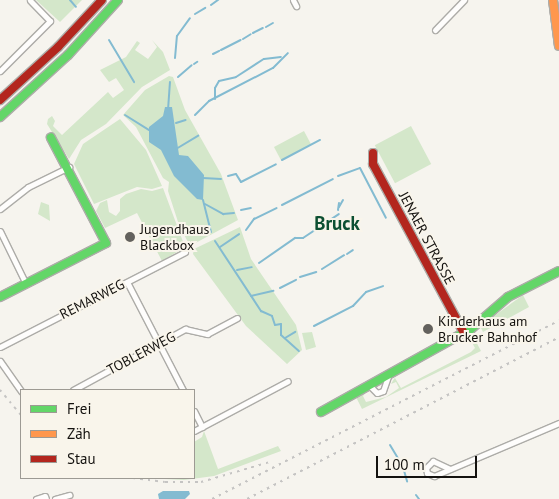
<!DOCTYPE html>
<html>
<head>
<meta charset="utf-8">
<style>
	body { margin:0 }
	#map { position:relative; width:559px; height:499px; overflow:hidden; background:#f6f4ee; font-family:"PT Sans",sans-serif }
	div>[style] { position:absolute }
	.green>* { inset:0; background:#d4e7ca; transform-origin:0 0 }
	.water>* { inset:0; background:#83bbd1 }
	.stream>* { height:2px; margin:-1px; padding:0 1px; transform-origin:1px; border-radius:1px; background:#83bbd1 }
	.roads { filter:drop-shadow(1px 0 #adaca8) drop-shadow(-1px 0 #adaca8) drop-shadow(0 1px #adaca8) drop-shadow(0 -1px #adaca8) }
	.street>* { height:5px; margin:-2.5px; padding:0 2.5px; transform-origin:2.5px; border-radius:2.5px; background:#fefdfc }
	.fast>* { height:8px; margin:-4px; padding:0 4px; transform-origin:4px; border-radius:4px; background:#63d668 }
	.slow>* { height:8px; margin:-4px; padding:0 4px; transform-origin:4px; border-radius:4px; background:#ff974d }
	.jam>* { height:8px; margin:-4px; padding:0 4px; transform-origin:4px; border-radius:4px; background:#b3261e }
	.rail>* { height:2px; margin-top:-1px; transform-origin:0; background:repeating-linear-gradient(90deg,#c5c4c3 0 2.5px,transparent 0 7.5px) }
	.dots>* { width:14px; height:14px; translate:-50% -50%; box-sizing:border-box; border:2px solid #f9f5eb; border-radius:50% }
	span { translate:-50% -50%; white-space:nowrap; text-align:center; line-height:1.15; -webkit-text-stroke:4px #f9f5eb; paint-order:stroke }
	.poi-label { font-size:14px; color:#14120f }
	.left { translate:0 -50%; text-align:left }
	.street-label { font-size:14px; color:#14120f }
	.district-label { font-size:19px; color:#0c4f32; font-weight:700 }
	.legend { position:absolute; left:20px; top:389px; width:175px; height:90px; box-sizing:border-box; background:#f9f5eb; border:1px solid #9d9a93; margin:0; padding:6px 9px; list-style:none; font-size:15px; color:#14120f }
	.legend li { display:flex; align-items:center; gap:10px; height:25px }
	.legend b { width:25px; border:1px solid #9d9a93 }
	.scale { position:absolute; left:376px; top:456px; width:101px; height:22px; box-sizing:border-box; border:2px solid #14120f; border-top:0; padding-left:6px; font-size:15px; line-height:18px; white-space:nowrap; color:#14120f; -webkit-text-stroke:4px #f9f5eb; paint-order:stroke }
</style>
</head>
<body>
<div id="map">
	<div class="green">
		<div style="clip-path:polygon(36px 0,82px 0,60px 22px)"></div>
		<div style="clip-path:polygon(152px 40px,163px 52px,170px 70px,142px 87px,106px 124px,81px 140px,69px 159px,47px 124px,48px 119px,52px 116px,55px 121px,53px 126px,62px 135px,108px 92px,113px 98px,124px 90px,116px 78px,109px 82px,100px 70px,126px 57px,137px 41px,140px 43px,135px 50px,148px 59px,157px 47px)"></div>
		<div style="clip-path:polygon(169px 76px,173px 77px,185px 110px,221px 174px,238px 220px,190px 246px,179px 225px,168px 191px,169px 182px,163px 178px,136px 127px,123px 115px,145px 90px)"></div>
		<div style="clip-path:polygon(120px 119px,146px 150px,162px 186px,152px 189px,137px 187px,94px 204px,74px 164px,83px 144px)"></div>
		<div style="left:411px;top:126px;width:43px;height:41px;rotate:62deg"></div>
		<div style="left:304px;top:131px;width:15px;height:34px;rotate:62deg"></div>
		<div style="clip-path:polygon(163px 188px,185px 247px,162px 261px,137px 213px,105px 228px,96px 211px,100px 203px,107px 200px,109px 212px,116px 216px,120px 211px,120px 199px,126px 194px,141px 189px,152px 191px)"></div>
		<div style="clip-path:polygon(41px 202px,49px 205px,50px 221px,38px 214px)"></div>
		<div style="clip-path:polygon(240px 227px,251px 259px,296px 325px,302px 350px,287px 364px,246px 326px,193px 254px,194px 249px)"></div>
		<div style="clip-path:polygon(523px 295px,529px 307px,483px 332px,481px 328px,494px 316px)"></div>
		<div style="clip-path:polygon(312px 332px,316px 347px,306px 350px,302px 333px)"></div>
		<div style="clip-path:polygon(472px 334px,481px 351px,362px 409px,356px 397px,367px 391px,363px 396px,366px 402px,386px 397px,399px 388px,396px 382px,391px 384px,394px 379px,399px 373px,395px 378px,401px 388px,471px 352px,475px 348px,470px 339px,464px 339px)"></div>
		<div style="clip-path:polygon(204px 431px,218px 469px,278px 446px,281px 451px,214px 476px,184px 480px,145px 478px,194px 478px,194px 442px,202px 437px)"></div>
	</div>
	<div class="water">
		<div style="clip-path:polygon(165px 107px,172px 107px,179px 155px,188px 156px,204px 175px,203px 200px,197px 199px,174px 176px,161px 150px,149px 142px,149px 127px,163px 116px)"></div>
		<div style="clip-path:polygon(163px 491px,189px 491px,190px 494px,185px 499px,159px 499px,158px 494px)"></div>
	</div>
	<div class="stream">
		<div style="left:70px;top:0;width:9px;rotate:49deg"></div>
		<div style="left:211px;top:5px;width:9px;rotate:-36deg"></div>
		<div style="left:195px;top:14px;width:12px;rotate:-31deg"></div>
		<div style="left:266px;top:27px;width:8px;rotate:-30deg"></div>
		<div style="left:253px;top:33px;width:11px;rotate:-27deg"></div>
		<div style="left:243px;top:39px;width:9px;rotate:-32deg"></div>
		<div style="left:109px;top:40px;width:49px;rotate:59.2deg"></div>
		<div style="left:221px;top:50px;width:22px;rotate:-27deg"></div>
		<div style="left:213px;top:54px;width:7px;rotate:-27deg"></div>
		<div style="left:175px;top:58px;width:22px;rotate:-85deg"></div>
		<div style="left:177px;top:36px;width:22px;rotate:-54deg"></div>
		<div style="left:194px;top:64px;width:4px;rotate:-34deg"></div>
		<div style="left:178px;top:77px;width:18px;rotate:-41deg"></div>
		<div style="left:215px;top:99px;width:11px;rotate:-90deg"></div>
		<div style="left:215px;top:88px;width:8px;rotate:-60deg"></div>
		<div style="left:219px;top:81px;width:17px;rotate:-13deg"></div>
		<div style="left:236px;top:77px;width:33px;rotate:-33deg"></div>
		<div style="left:264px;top:59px;width:17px;rotate:-7deg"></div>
		<div style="left:168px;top:110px;width:28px;rotate:-86deg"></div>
		<div style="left:125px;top:115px;width:28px;rotate:32deg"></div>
		<div style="left:195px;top:115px;width:20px;rotate:-45deg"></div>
		<div style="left:209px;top:101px;width:72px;rotate:-27.3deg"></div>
		<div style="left:273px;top:68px;width:21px;rotate:-45deg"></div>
		<div style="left:176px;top:123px;width:10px;rotate:-17deg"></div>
		<div style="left:176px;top:149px;width:26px;rotate:-31deg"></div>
		<div style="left:282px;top:160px;width:43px;rotate:-27.8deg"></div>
		<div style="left:228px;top:176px;width:8px;rotate:-14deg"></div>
		<div style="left:236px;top:174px;width:9px;rotate:58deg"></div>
		<div style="left:241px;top:182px;width:39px;rotate:-27deg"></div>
		<div style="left:338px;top:176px;width:23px;rotate:-20deg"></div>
		<div style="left:360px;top:168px;width:56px;rotate:62.5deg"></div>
		<div style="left:203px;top:178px;width:18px;rotate:3deg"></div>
		<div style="left:203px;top:200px;width:33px;rotate:76deg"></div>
		<div style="left:205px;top:204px;width:21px;rotate:29deg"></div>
		<div style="left:223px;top:214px;width:11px;rotate:-5deg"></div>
		<div style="left:282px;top:205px;width:57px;rotate:-27deg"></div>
		<div style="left:339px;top:207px;width:8px;rotate:-60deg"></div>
		<div style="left:241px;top:210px;width:10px;rotate:-11deg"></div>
		<div style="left:338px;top:210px;width:7px;rotate:-82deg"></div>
		<div style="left:246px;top:230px;width:14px;rotate:-54deg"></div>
		<div style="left:254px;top:219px;width:25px;rotate:-26deg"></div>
		<div style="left:215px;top:241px;width:84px;rotate:56.7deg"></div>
		<div style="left:261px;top:311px;width:12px;rotate:24deg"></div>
		<div style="left:272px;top:316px;width:9px;rotate:72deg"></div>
		<div style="left:275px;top:325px;width:6px;rotate:-9deg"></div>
		<div style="left:281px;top:324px;width:11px;rotate:90deg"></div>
		<div style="left:281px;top:335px;width:24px;rotate:42deg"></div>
		<div style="left:220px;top:247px;width:23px;rotate:-34deg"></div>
		<div style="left:347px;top:254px;width:7px;rotate:-34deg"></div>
		<div style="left:259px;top:263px;width:44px;rotate:-34.8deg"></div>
		<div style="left:295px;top:238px;width:8px"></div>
		<div style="left:303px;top:238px;width:43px;rotate:-33.7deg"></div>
		<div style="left:322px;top:269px;width:26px;rotate:-32deg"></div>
		<div style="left:237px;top:270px;width:15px;rotate:-11deg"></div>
		<div style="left:300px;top:277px;width:17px;rotate:-17deg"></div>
		<div style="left:280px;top:288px;width:18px;rotate:-27deg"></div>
		<div style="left:251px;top:296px;width:23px;rotate:-13deg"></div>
		<div style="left:314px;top:326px;width:44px;rotate:-27.1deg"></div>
		<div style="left:353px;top:306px;width:19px;rotate:-47deg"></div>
		<div style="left:366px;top:292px;width:18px;rotate:-19deg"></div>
		<div style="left:285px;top:338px;width:12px;rotate:-31deg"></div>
		<div style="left:390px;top:445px;width:26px;rotate:59deg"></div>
		<div style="left:403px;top:467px;width:15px;rotate:74deg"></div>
		<div style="left:416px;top:495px;width:5px;rotate:53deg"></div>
	</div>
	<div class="roads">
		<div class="street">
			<div style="left:293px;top:0;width:7px;rotate:63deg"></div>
			<div style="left:435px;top:30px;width:42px;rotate:-46deg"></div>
			<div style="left:0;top:71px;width:71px;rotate:-45deg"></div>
			<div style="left:50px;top:21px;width:29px;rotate:-134deg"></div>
			<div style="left:0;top:209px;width:36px;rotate:-38deg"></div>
			<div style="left:28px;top:187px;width:46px;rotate:-26deg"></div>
			<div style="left:0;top:231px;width:59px;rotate:63.9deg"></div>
			<div style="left:127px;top:282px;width:122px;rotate:62.6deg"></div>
			<div style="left:0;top:347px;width:208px;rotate:-27.2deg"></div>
			<div style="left:0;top:361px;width:37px;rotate:55deg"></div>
			<div style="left:371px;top:387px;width:8px;rotate:45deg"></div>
			<div style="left:377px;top:393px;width:6px;rotate:-18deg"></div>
			<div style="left:383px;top:391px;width:18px;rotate:-71deg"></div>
			<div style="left:73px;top:390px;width:128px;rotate:-28.6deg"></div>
			<div style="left:185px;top:329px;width:23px;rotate:13deg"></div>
			<div style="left:207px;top:334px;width:34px;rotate:-28deg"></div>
			<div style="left:194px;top:411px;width:18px;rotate:63deg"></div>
			<div style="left:194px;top:431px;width:106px;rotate:-28deg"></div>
			<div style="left:450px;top:469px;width:19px;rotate:-155deg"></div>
			<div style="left:433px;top:461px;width:10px;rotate:135deg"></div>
			<div style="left:426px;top:468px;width:5px;rotate:79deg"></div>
			<div style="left:427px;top:473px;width:8px;rotate:23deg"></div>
			<div style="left:434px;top:476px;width:136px;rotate:-23deg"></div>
			<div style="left:36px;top:499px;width:9px;rotate:-18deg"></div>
			<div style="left:45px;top:496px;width:3px;rotate:72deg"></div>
			<div style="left:55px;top:499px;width:15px;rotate:-16deg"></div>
		</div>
		<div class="fast">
			<div style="left:0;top:117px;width:92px;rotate:-42.4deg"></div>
			<div style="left:68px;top:55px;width:74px;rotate:-47.7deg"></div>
			<div style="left:0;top:297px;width:119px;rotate:-27deg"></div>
			<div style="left:106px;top:243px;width:119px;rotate:-117.6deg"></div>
			<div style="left:321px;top:412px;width:171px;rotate:-29deg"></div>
			<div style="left:471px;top:329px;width:49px;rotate:-40.9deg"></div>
			<div style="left:508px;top:297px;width:57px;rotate:-27deg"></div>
		</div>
		<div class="slow">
			<div style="left:553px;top:0;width:46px;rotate:82.6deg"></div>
		</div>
		<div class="jam">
			<div style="left:0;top:100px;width:79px;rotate:-42.4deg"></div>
			<div style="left:58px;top:47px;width:64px;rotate:-46.9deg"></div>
			<div style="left:373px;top:153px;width:11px;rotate:90deg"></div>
			<div style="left:373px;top:164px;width:192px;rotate:61.7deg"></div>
		</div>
	</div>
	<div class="rail">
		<div style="left:0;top:390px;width:33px;rotate:50deg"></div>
		<div style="left:133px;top:478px;width:32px;rotate:7deg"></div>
		<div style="left:165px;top:482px;width:36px"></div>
		<div style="left:201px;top:482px;width:72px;rotate:-16.2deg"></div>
		<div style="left:212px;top:499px;width:390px;rotate:-27.2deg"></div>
		<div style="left:247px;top:499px;width:352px;rotate:-27.4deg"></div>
	</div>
	<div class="dots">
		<div style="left:130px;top:237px;background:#63615d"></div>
		<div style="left:428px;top:329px;background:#63615d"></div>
	</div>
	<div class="poi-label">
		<span class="left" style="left:140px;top:237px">Jugendhaus<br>Blackbox</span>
		<span class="left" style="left:438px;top:329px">Kinderhaus am<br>Brucker Bahnhof</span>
	</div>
	<div class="street-label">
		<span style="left:427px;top:238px;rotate:62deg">JENAER STRASSE</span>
		<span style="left:92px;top:299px;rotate:-27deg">REMARWEG</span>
		<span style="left:141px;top:353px;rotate:-28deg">TOBLERWEG</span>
	</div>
	<div class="district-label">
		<span style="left:337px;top:224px">Bruck</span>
	</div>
	<ul class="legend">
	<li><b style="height:6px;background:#63d668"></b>Frei</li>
	<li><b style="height:6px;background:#ff974d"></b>Zäh</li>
	<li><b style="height:6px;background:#b3261e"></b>Stau</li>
	</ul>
	<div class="scale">100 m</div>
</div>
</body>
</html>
